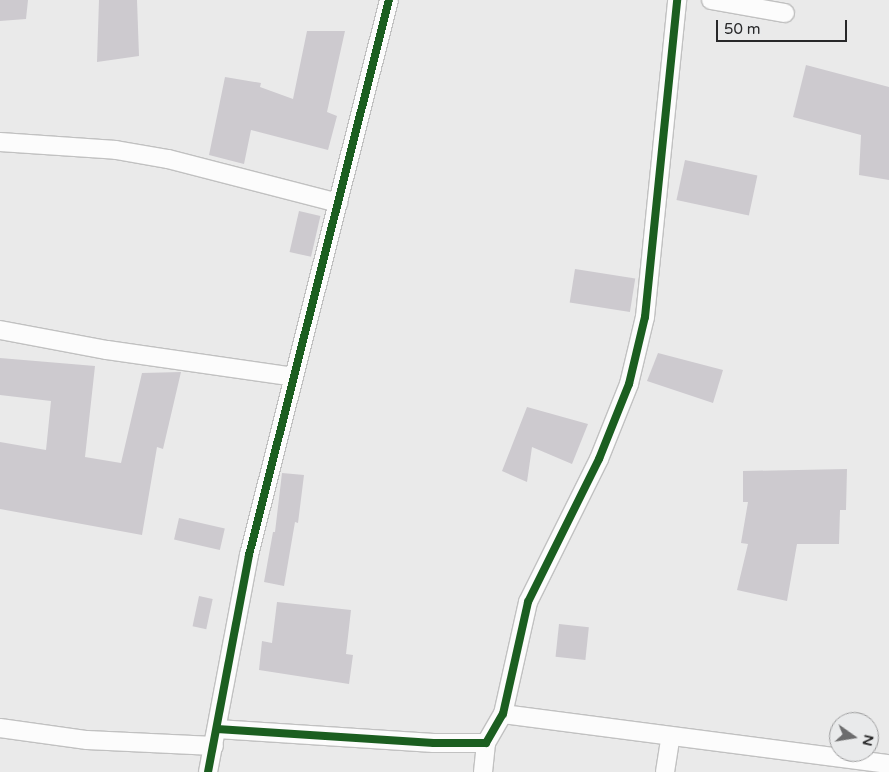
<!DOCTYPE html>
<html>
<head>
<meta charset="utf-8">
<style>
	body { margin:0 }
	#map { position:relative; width:889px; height:772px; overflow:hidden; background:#eaeaea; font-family:"Varela Round",sans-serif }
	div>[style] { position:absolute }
	.building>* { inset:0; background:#cdcacf; transform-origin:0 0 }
	.roads { filter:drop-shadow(1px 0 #c1c1c1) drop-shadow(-1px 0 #c1c1c1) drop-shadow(0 1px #c1c1c1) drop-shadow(0 -1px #c1c1c1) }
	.minor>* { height:18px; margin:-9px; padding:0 9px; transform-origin:9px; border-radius:9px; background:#fcfcfc }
	.cycleway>* { height:8px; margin:-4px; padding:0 4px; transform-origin:4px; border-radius:4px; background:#1b5e20 }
	span { translate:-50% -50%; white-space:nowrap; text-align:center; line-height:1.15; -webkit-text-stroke:4.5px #e9eaeb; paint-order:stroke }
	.north { position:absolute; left:829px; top:712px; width:50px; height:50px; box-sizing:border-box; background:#e9eaeb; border:1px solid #9c9c9d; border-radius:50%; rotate:103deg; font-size:14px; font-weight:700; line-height:20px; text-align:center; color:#282829 }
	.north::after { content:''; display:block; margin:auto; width:18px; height:22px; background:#6c6c6d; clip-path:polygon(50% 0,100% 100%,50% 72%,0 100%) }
	.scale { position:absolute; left:716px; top:20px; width:131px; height:22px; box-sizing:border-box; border:2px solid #282829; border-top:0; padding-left:6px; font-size:15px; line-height:18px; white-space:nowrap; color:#282829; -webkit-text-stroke:4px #e9eaeb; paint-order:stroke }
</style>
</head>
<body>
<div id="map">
	<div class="building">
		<div style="clip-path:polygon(0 0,28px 0,26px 19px,0 21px)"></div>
		<div style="clip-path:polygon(99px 0,137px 0,139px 56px,97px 62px)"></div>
		<div style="clip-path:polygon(307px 31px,345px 31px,327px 112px,337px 116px,328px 150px,251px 130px,244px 164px,209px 155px,225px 77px,261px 83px,260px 87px,293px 99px)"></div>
		<div style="clip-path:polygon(806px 65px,889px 87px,889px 180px,859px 175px,861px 135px,793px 117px)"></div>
		<div style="left:685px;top:160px;width:74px;height:41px;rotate:12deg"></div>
		<div style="left:299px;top:211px;width:22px;height:42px;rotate:13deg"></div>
		<div style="left:575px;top:269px;width:61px;height:34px;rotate:9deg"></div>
		<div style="clip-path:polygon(658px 353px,723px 370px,713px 403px,647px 381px)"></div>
		<div style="clip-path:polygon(0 358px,95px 366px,85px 457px,121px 463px,142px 373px,181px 372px,163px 449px,157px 447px,142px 535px,0 509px,0 442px,46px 450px,51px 401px,0 395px)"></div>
		<div style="clip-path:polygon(527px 407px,588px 424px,572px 464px,532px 447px,527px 482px,502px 471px)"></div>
		<div style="clip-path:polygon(847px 469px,846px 510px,840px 510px,839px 544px,797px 544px,787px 601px,737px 590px,748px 544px,741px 543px,748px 502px,743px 502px,743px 471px)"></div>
		<div style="clip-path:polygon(282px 473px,304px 475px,298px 523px,295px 522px,284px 586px,264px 582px,273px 532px,275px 532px)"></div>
		<div style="left:179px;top:518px;width:47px;height:22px;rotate:13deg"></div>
		<div style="left:199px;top:596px;width:14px;height:31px;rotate:12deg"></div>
		<div style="clip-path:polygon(277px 602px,351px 610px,346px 654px,353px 655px,349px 684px,259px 670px,262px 641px,272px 643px)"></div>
		<div style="left:559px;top:624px;width:30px;height:33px;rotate:6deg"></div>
	</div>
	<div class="roads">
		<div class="minor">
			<div style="left:711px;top:0;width:75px;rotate:10deg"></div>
			<div style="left:0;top:142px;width:116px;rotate:3.9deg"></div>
			<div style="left:116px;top:150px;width:53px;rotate:9.8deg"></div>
			<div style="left:168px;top:159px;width:176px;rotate:14.5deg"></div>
			<div style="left:0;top:330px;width:109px;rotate:10.6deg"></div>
			<div style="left:107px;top:350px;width:189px;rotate:8.2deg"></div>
			<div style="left:503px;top:714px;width:389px;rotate:7.4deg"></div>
			<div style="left:0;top:728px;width:88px;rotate:7.9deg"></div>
			<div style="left:87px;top:740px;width:127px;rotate:2.7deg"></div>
			<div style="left:217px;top:729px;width:217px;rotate:3.7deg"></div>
			<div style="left:434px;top:743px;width:52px"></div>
			<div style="left:486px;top:743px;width:34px;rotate:-60deg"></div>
			<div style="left:503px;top:714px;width:115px;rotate:-77.4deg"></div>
			<div style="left:528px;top:602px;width:160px;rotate:-63.6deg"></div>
			<div style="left:599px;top:459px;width:81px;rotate:-68.2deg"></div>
			<div style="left:629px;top:384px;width:69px;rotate:-76.6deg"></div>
			<div style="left:645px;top:317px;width:319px;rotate:-84.2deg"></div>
			<div style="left:208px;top:772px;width:221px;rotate:-79.3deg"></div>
			<div style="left:249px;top:555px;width:572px;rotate:-75.84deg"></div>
			<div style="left:483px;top:772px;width:29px;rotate:-84deg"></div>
			<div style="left:665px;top:772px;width:36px;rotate:-81deg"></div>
		</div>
	</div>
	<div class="cycleway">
		<div style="left:217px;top:729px;width:217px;rotate:3.7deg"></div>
		<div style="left:434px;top:743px;width:52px"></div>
		<div style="left:486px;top:743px;width:34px;rotate:-60deg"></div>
		<div style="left:503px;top:714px;width:115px;rotate:-77.4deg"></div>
		<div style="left:528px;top:602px;width:160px;rotate:-63.6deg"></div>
		<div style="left:599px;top:459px;width:81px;rotate:-68.2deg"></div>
		<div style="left:629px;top:384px;width:69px;rotate:-76.6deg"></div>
		<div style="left:645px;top:317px;width:319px;rotate:-84.2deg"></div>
		<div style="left:208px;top:772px;width:221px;rotate:-79.3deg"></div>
		<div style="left:249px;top:555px;width:572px;rotate:-75.84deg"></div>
	</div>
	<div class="north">N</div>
	<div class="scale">50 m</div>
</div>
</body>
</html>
